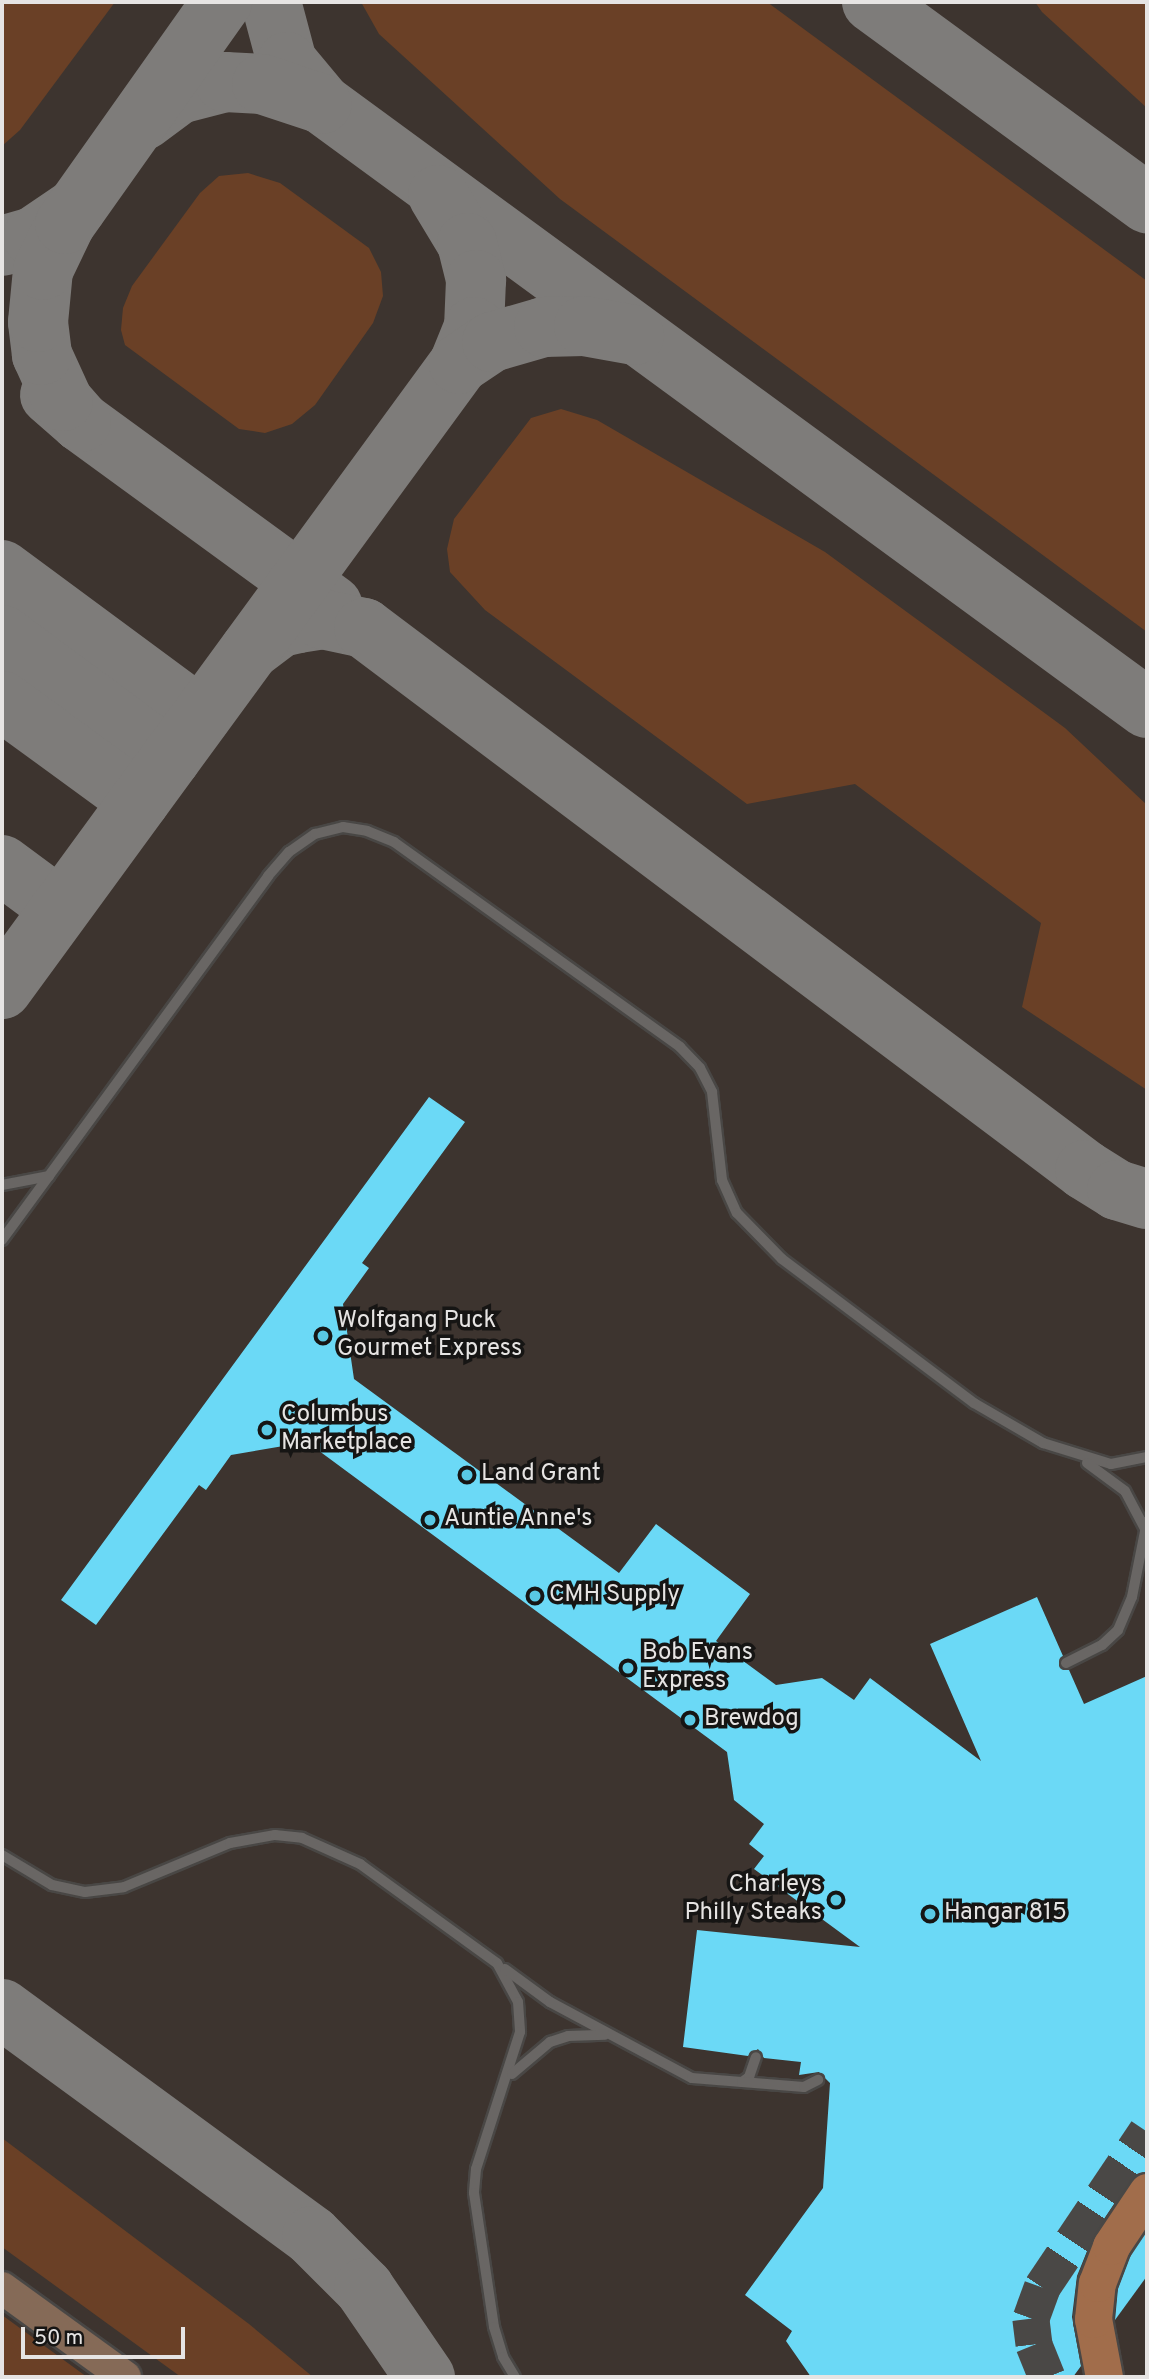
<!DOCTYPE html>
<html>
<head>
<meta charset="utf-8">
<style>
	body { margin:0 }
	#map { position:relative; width:1149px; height:2379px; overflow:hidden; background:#2f2c2a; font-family:Overpass,sans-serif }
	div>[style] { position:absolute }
	.built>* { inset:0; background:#3d342f; transform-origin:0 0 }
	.green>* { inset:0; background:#6a4026 }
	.taxiway>* { height:60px; margin:-30px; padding:0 30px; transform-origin:30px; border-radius:30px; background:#7e7c7a }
	.building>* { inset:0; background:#6bd9f6 }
	.primary-tunnel>* { height:37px; margin-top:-18.5px; transform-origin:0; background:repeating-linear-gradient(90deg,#4a4846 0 37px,transparent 0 55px) }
	.roads { filter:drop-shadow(2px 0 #494745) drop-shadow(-2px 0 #494745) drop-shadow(0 2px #494745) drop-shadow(0 -2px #494745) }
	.lane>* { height:10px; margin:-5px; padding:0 5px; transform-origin:5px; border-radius:5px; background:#696664 }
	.secondary>* { height:32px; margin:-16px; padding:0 16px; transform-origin:16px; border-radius:16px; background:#856a57 }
	.primary>* { height:37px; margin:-18.5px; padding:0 18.5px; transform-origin:18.5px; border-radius:18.5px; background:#a16d4b }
	.dots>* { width:19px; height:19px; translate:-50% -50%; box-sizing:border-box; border:4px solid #161514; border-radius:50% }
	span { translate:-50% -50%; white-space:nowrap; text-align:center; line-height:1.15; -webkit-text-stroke:7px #161514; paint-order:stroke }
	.poi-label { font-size:24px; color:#e6e4e3 }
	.left { translate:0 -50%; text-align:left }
	.right { translate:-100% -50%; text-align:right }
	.frame { position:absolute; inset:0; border:4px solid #e6e4e3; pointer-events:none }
	.scale { position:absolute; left:21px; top:2327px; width:164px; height:32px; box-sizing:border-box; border:4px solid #e6e4e3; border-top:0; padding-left:9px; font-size:21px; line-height:24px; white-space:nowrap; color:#e6e4e3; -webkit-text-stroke:5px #161514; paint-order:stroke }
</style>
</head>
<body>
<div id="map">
	<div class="built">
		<div style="left:2px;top:2px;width:1145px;height:2375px"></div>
	</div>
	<div class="green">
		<div style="clip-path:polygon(2px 2px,115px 2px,20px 130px,2px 146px)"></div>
		<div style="clip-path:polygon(361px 2px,767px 2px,1147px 281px,1147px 632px,560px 199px,379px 34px)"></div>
		<div style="clip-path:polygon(1035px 2px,1147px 2px,1147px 108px,1042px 12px)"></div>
		<div style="clip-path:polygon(248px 173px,280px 183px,369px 248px,381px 272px,383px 296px,373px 323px,315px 405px,292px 424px,265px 433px,239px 429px,125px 345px,121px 330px,123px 308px,132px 286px,200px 193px,219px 176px)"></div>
		<div style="clip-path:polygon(561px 409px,597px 420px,825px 552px,1065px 728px,1147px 805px,1147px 1090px,1022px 1007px,1041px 923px,855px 784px,747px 804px,485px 610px,450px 572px,447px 549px,454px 519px,531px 418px)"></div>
		<div style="clip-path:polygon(2px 2138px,249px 2324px,313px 2377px,181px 2377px,2px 2247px)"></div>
		<div style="clip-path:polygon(2px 2315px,87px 2377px,2px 2377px)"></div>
	</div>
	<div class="taxiway">
		<div style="left:271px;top:2px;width:62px;rotate:75.1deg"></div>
		<div style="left:287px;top:62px;width:55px;rotate:50.2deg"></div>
		<div style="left:322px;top:104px;width:1022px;rotate:36.21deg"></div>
		<div style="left:872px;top:2px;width:341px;rotate:36.2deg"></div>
		<div style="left:144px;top:120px;width:44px;rotate:-36.6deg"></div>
		<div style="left:179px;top:94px;width:48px;rotate:-14.6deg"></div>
		<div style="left:225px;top:82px;width:37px;rotate:3deg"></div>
		<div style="left:262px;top:84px;width:63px;rotate:18.4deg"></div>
		<div style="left:438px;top:195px;width:56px;rotate:58.9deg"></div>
		<div style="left:467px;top:243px;width:38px;rotate:76deg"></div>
		<div style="left:476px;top:280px;width:47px;rotate:92.4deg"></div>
		<div style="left:474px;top:327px;width:40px;rotate:112deg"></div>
		<div style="left:2px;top:246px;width:32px;rotate:-16deg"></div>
		<div style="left:33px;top:237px;width:52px;rotate:-34deg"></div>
		<div style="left:50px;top:395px;width:41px;rotate:41.1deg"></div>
		<div style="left:81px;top:422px;width:311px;rotate:36.1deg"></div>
		<div style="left:81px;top:422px;width:28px;rotate:-131deg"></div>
		<div style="left:63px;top:401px;width:51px;rotate:-114.5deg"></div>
		<div style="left:42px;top:355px;width:33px;rotate:-97deg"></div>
		<div style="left:38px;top:322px;width:52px;rotate:-84.5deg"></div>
		<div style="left:43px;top:270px;width:51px;rotate:-64.4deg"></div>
		<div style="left:65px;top:224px;width:272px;rotate:-54.7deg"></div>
		<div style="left:2px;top:570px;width:247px;rotate:36.5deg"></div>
		<div style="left:2px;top:635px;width:209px;rotate:36.4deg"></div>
		<div style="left:250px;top:650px;width:39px;rotate:-37deg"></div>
		<div style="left:281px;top:627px;width:17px;rotate:-13deg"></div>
		<div style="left:298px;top:623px;width:24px;rotate:-9deg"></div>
		<div style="left:322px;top:619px;width:43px;rotate:12.1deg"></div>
		<div style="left:364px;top:628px;width:902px;rotate:36.93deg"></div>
		<div style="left:1085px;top:1170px;width:38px;rotate:32deg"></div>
		<div style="left:1117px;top:1190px;width:31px;rotate:17deg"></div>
		<div style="left:2px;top:701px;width:170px;rotate:36.1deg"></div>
		<div style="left:2px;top:865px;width:72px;rotate:36.6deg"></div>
		<div style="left:2px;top:989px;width:774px;rotate:-53.83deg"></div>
		<div style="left:459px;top:364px;width:40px;rotate:-34deg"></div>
		<div style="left:492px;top:342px;width:54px;rotate:-16.1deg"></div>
		<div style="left:544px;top:327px;width:40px;rotate:-1.4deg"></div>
		<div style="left:584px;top:326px;width:51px;rotate:10.2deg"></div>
		<div style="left:2px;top:2009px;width:384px;rotate:36.2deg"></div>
		<div style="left:312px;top:2236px;width:74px;rotate:45deg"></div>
		<div style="left:364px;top:2288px;width:108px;rotate:55.6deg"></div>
	</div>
	<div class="building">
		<div style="clip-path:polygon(429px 1097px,465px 1122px,362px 1263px,369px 1268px,343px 1304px,354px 1379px,619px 1573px,656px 1524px,750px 1594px,716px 1641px,776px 1685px,822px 1678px,854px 1700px,870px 1678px,981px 1761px,930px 1644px,1037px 1597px,1063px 1656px,1059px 1666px,1069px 1670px,1084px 1704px,1147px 1676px,1147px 2171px,1130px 2180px,1094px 2234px,1077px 2276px,1072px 2317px,1081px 2366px,1073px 2377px,811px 2377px,786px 2341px,792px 2331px,745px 2295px,823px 2188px,830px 2083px,819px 2072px,799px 2075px,801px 2062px,764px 2058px,758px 2049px,748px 2056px,683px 2047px,697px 1930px,860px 1947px,754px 1869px,764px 1856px,749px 1844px,764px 1824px,734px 1800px,727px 1752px,307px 1442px,231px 1455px,206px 1490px,199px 1485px,96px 1625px,61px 1600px)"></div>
		<div style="clip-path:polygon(1147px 2229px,1147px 2276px,1115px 2320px,1118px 2288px,1130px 2256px)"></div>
	</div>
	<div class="primary-tunnel">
		<div style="left:1047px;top:2377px;width:35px;rotate:-112deg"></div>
		<div style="left:1034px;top:2344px;width:26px;rotate:-97deg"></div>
		<div style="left:1031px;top:2318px;width:33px;rotate:-70deg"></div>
		<div style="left:1042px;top:2287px;width:188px;rotate:-56.1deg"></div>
	</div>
	<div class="roads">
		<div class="lane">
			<div style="left:2px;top:1185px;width:48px;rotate:-10.8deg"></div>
			<div style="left:2px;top:1240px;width:451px;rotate:-53.8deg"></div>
			<div style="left:268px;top:876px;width:32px;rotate:-49deg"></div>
			<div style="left:289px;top:852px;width:32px;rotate:-35deg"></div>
			<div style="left:315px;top:834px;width:29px;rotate:-14deg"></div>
			<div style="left:343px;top:827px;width:24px;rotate:9deg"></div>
			<div style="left:367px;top:831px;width:29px;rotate:22deg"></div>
			<div style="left:394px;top:842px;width:352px;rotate:35.6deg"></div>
			<div style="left:680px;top:1047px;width:29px;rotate:46deg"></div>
			<div style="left:700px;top:1068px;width:27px;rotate:63deg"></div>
			<div style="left:712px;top:1092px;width:89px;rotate:83.5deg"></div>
			<div style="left:722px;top:1180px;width:36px;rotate:66deg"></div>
			<div style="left:737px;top:1213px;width:64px;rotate:45.6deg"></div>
			<div style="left:782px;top:1259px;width:240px;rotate:36.9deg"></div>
			<div style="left:974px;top:1403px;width:80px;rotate:30.1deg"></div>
			<div style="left:1043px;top:1443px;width:71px;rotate:17.2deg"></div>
			<div style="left:1111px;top:1464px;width:37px;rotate:-11deg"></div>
			<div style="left:1087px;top:1463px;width:47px;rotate:36.4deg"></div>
			<div style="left:1125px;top:1491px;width:43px;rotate:62.2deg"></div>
			<div style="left:1066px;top:1663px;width:40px;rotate:-26.6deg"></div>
			<div style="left:1102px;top:1645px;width:22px;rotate:-43deg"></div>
			<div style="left:1118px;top:1630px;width:36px;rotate:-67deg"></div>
			<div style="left:1132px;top:1597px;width:77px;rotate:-78.8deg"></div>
			<div style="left:2px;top:1855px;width:58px;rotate:31deg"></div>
			<div style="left:52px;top:1885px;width:34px;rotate:12deg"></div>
			<div style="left:85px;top:1892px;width:39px;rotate:-7deg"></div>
			<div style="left:124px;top:1887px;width:115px;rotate:-22.5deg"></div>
			<div style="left:230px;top:1843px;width:46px;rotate:-10.1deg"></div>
			<div style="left:275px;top:1835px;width:27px;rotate:6deg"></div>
			<div style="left:302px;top:1838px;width:64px;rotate:24.1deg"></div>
			<div style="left:360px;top:1864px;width:169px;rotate:35.9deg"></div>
			<div style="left:497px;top:1963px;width:44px;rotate:61.7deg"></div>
			<div style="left:518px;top:2002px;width:30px;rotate:86deg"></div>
			<div style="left:520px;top:2032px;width:144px;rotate:107.8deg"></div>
			<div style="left:476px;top:2169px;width:24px;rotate:95deg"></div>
			<div style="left:474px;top:2193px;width:135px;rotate:81.5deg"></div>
			<div style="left:494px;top:2327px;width:31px;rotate:73deg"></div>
			<div style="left:503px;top:2357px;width:23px;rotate:59deg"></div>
			<div style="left:505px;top:1969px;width:56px;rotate:36.3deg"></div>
			<div style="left:550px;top:2002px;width:161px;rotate:28.2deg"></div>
			<div style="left:692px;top:2078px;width:50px;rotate:4.6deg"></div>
			<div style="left:742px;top:2082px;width:9px;rotate:-36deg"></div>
			<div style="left:749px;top:2077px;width:21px;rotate:-71deg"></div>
			<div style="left:512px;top:2074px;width:50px;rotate:-40.1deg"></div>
			<div style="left:550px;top:2042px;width:19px;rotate:-18deg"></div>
			<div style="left:568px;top:2036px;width:37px;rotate:-2deg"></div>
			<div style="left:742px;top:2082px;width:62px;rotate:4.6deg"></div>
			<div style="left:804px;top:2087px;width:16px;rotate:-27deg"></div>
		</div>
		<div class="secondary">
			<div style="left:2px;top:2288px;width:152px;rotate:35.9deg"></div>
		</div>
		<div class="primary">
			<div style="left:1104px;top:2377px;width:59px;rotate:-100.7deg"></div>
			<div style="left:1093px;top:2319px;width:36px;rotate:-84deg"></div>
			<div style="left:1097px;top:2283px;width:40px;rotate:-69deg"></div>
			<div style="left:1111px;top:2246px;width:65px;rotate:-56.3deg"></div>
		</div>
	</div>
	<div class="dots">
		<div style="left:323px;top:1336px;background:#59c8e4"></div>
		<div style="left:267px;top:1430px;background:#59c8e4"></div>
		<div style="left:467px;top:1475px;background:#59c8e4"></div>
		<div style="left:430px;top:1520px;background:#59c8e4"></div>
		<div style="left:535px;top:1596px;background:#59c8e4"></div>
		<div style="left:628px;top:1668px;background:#59c8e4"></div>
		<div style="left:690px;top:1720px;background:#59c8e4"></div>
		<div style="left:836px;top:1900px;background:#59c8e4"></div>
		<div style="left:930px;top:1914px;background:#59c8e4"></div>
	</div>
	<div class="poi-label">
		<span class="left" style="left:337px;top:1336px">Wolfgang Puck<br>Gourmet Express</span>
		<span class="left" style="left:281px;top:1430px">Columbus<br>Marketplace</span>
		<span class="left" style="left:481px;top:1475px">Land Grant</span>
		<span class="left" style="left:444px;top:1520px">Auntie Anne's</span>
		<span class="left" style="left:549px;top:1596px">CMH Supply</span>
		<span class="left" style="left:642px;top:1668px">Bob Evans<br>Express</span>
		<span class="left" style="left:704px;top:1720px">Brewdog</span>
		<span class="right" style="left:822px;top:1900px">Charleys<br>Philly Steaks</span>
		<span class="left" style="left:944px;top:1914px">Hangar 815</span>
	</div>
	<div class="frame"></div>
	<div class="scale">50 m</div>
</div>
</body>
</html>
